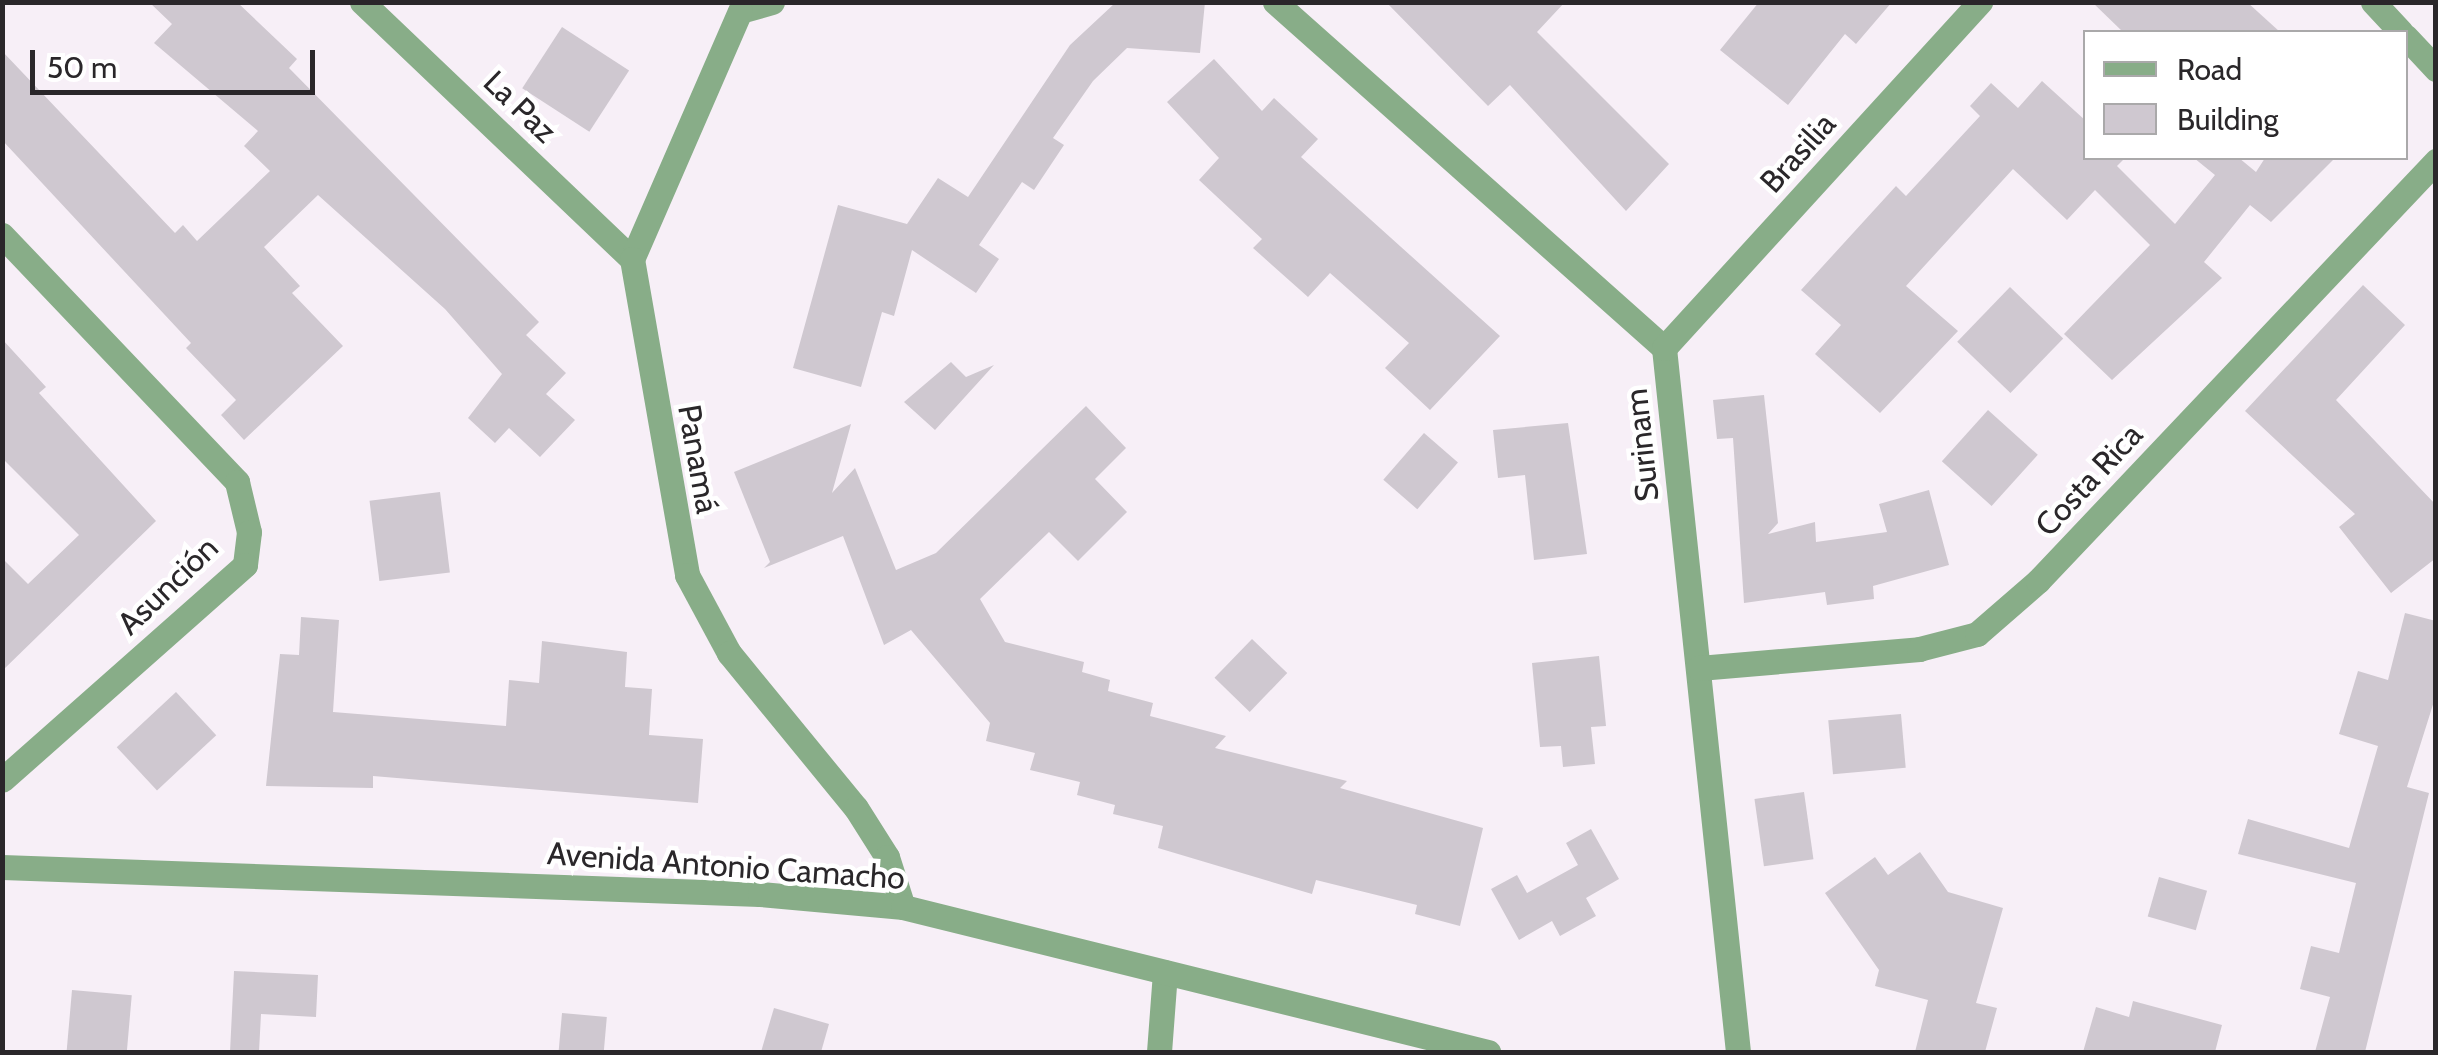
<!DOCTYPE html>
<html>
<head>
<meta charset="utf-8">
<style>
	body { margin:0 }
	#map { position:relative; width:2438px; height:1055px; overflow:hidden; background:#f7eff7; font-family:Cabin,sans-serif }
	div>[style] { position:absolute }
	.building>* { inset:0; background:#cfc8d0; transform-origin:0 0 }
	.minor>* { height:25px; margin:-12.5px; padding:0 12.5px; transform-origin:12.5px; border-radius:12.5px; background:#88ad88 }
	.tertiary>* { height:25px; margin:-12.5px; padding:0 12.5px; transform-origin:12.5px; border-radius:12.5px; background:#88ad88 }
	span { translate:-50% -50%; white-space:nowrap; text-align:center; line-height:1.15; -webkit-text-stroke:9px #fff; paint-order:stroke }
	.street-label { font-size:32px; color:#2a272a }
	.frame { position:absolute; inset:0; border:5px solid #2a272a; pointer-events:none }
	.legend { position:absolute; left:2083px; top:30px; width:325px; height:130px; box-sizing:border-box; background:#fff; border:2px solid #aaa9aa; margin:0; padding:12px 18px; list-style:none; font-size:30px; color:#2a272a }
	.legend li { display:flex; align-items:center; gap:20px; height:50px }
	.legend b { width:50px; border:2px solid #aaa9aa }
	.scale { position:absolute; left:30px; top:50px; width:285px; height:45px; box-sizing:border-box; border:5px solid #2a272a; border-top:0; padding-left:12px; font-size:30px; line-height:35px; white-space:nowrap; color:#2a272a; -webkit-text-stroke:8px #fff; paint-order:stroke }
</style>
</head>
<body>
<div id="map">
	<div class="building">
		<div style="clip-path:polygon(149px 2px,237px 2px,297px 59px,289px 68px,539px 322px,526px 335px,566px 373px,546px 394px,575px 420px,540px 457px,509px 428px,495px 443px,468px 418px,502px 374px,445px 309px,318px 195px,264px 247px,300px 286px,292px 293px,343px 346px,244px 440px,221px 415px,236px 400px,186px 348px,191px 343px,2px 140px,2px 51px,175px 233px,183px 225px,197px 241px,270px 171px,244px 146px,258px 131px,154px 43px,172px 24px)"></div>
		<div style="clip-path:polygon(1205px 2px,1200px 53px,1127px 48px,1093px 81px,1053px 138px,1064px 145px,1034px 190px,1022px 182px,979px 245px,999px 259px,976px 293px,912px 250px,894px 316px,882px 312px,861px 387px,793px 368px,838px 205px,907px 224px,938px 178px,968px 197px,1070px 45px,1114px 4px)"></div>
		<div style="clip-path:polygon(1386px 2px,1565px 2px,1537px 32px,1669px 164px,1626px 211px,1510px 85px,1488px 106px)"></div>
		<div style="clip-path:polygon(1759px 2px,1892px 2px,1856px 44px,1845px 34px,1788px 105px,1720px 50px)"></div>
		<div style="clip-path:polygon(2092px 2px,2247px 2px,2280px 32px,2123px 32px)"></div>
		<div style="left:562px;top:27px;width:80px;height:73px;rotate:33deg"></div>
		<div style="clip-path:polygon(1214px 59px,1262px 111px,1274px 98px,1318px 139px,1301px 157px,1500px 336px,1430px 410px,1385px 368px,1409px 343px,1330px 273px,1308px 297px,1253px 248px,1262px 239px,1199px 180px,1219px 158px,1167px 102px)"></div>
		<div style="clip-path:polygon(2042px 81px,2086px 121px,2086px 158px,2125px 158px,2117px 166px,2175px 224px,2215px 175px,2194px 158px,2239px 158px,2256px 172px,2265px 158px,2335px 158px,2271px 222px,2250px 205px,2204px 262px,2222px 278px,2112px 380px,2064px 334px,2150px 245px,2095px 190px,2067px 220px,2013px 169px,1906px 286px,1958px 331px,1880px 413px,1815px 354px,1841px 325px,1801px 290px,1896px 186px,1906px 196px,1980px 116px,1970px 106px,1991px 83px,2018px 108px)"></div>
		<div style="clip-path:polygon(2363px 285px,2405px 325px,2336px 400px,2436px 505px,2436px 558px,2391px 593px,2339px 527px,2355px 514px,2245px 411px)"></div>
		<div style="left:2010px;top:287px;width:74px;height:76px;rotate:44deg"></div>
		<div style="clip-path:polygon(2px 339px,46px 387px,39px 393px,156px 521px,2px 671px,2px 558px,28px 584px,79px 535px,2px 458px)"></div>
		<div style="clip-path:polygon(951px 362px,966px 377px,994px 365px,935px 430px,904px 402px)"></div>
		<div style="clip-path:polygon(1764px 395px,1778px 523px,1768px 534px,1815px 522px,1816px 542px,1887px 532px,1879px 504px,1929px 490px,1949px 565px,1873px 586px,1874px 599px,1827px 605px,1825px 592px,1744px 603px,1733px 438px,1717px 439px,1713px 400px)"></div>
		<div style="clip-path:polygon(1086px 406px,1126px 448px,1095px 479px,1127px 512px,1078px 561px,1049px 532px,980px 599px,1005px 642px,1084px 662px,1082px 672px,1110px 680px,1108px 691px,1153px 703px,1150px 716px,1226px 736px,1215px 748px,1347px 781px,1340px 788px,1483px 828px,1460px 926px,1415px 914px,1417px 905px,1316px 880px,1312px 894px,1158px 848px,1163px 826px,1113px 814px,1115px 805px,1077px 795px,1080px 782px,1030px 770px,1035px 753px,986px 741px,990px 723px,911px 630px,884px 645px,843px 536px,764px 568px,770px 562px,734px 472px,851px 424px,832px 493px,855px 468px,896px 570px,936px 553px)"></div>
		<div style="left:1988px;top:410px;width:67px;height:69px;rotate:42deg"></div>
		<div style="clip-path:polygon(1568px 423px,1587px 554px,1534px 560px,1525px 475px,1498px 478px,1493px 430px)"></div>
		<div style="left:1424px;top:433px;width:45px;height:62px;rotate:41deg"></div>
		<div style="left:440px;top:492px;width:81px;height:71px;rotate:83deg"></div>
		<div style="clip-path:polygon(2405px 613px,2436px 621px,2436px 695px,2407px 787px,2429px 793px,2365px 1052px,2315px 1052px,2330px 997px,2300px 989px,2311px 946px,2339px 953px,2356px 883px,2238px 854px,2248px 819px,2349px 848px,2378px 746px,2339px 734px,2358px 671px,2388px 680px)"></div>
		<div style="clip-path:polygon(301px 617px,339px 620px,333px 712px,506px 726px,509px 680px,539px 683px,542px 641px,627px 652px,625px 687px,652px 689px,649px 735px,703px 739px,698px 803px,373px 776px,373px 788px,266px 786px,280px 654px,299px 655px)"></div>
		<div style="left:1252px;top:639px;width:49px;height:54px;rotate:44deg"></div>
		<div style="clip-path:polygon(1599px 656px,1606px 726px,1591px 727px,1595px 764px,1563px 767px,1561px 746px,1540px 747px,1532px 663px)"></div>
		<div style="left:176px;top:692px;width:59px;height:81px;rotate:47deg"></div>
		<div style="left:1901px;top:714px;width:54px;height:73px;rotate:85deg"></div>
		<div style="left:1804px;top:792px;width:68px;height:50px;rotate:82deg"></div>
		<div style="clip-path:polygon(1591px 829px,1619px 879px,1586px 898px,1596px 916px,1560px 936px,1552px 921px,1519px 940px,1491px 889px,1517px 875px,1527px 893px,1578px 865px,1566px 843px)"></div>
		<div style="clip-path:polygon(1920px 852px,1948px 892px,2003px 908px,1976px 1003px,1997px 1008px,1985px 1052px,1915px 1052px,1928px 1000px,1875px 986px,1879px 970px,1825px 893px,1875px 857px,1888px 875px)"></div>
		<div style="left:2159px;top:877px;width:50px;height:41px;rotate:16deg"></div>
		<div style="clip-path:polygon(234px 971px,318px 975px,316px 1017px,261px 1014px,259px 1052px,230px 1052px)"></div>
		<div style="left:72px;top:990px;width:60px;height:62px;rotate:5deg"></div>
		<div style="clip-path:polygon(2133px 1001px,2222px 1025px,2215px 1052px,2083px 1052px,2096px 1007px,2129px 1017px)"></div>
		<div style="clip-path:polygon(774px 1008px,829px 1024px,821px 1052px,761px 1052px)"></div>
		<div style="left:562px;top:1013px;width:45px;height:39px;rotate:5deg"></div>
	</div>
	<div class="minor">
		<div style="left:362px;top:2px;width:373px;rotate:43.6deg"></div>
		<div style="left:772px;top:2px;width:33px;rotate:164deg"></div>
		<div style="left:740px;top:11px;width:270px;rotate:113.5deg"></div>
		<div style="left:632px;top:259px;width:321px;rotate:80.1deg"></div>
		<div style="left:687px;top:575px;width:89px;rotate:61.7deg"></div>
		<div style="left:729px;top:653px;width:200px;rotate:50.7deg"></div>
		<div style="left:856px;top:808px;width:58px;rotate:57.7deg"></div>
		<div style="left:887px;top:857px;width:52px;rotate:72.3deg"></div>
		<div style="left:1275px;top:2px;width:521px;rotate:41.65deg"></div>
		<div style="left:1664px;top:348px;width:708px;rotate:84deg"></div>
		<div style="left:2373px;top:2px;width:41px;rotate:47deg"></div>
		<div style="left:2406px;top:37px;width:44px;rotate:46.8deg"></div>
		<div style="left:2px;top:235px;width:341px;rotate:46.4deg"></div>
		<div style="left:237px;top:482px;width:51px;rotate:76.5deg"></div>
		<div style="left:249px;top:532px;width:33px;rotate:97deg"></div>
		<div style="left:245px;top:565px;width:324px;rotate:138.5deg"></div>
		<div style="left:1664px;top:348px;width:469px;rotate:-47.6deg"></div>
		<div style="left:1699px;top:668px;width:221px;rotate:-4.9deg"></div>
		<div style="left:1919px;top:649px;width:60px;rotate:-14.5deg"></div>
		<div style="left:1977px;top:634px;width:81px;rotate:-41deg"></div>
		<div style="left:2038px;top:581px;width:579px;rotate:-46.54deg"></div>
		<div style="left:1159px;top:1052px;width:80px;rotate:-85.7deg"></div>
	</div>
	<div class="tertiary">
		<div style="left:2px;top:867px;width:758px;rotate:2.04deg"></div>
		<div style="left:760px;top:894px;width:144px;rotate:5.2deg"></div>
		<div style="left:903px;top:907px;width:603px;rotate:13.92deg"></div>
	</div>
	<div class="street-label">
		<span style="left:520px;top:107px;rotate:44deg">La Paz</span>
		<span style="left:1798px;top:153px;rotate:-48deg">Brasilia</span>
		<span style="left:1642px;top:445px;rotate:-96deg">Surinam</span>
		<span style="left:698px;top:459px;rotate:80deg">Panamá</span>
		<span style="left:2089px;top:480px;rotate:-47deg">Costa Rica</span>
		<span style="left:168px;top:586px;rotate:-44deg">Asunción</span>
		<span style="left:726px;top:866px;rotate:4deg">Avenida Antonio Camacho</span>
	</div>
	<div class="frame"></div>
	<ul class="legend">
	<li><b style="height:12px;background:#88ad88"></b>Road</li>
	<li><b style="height:28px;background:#cfc8d0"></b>Building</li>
	</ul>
	<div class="scale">50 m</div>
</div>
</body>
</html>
